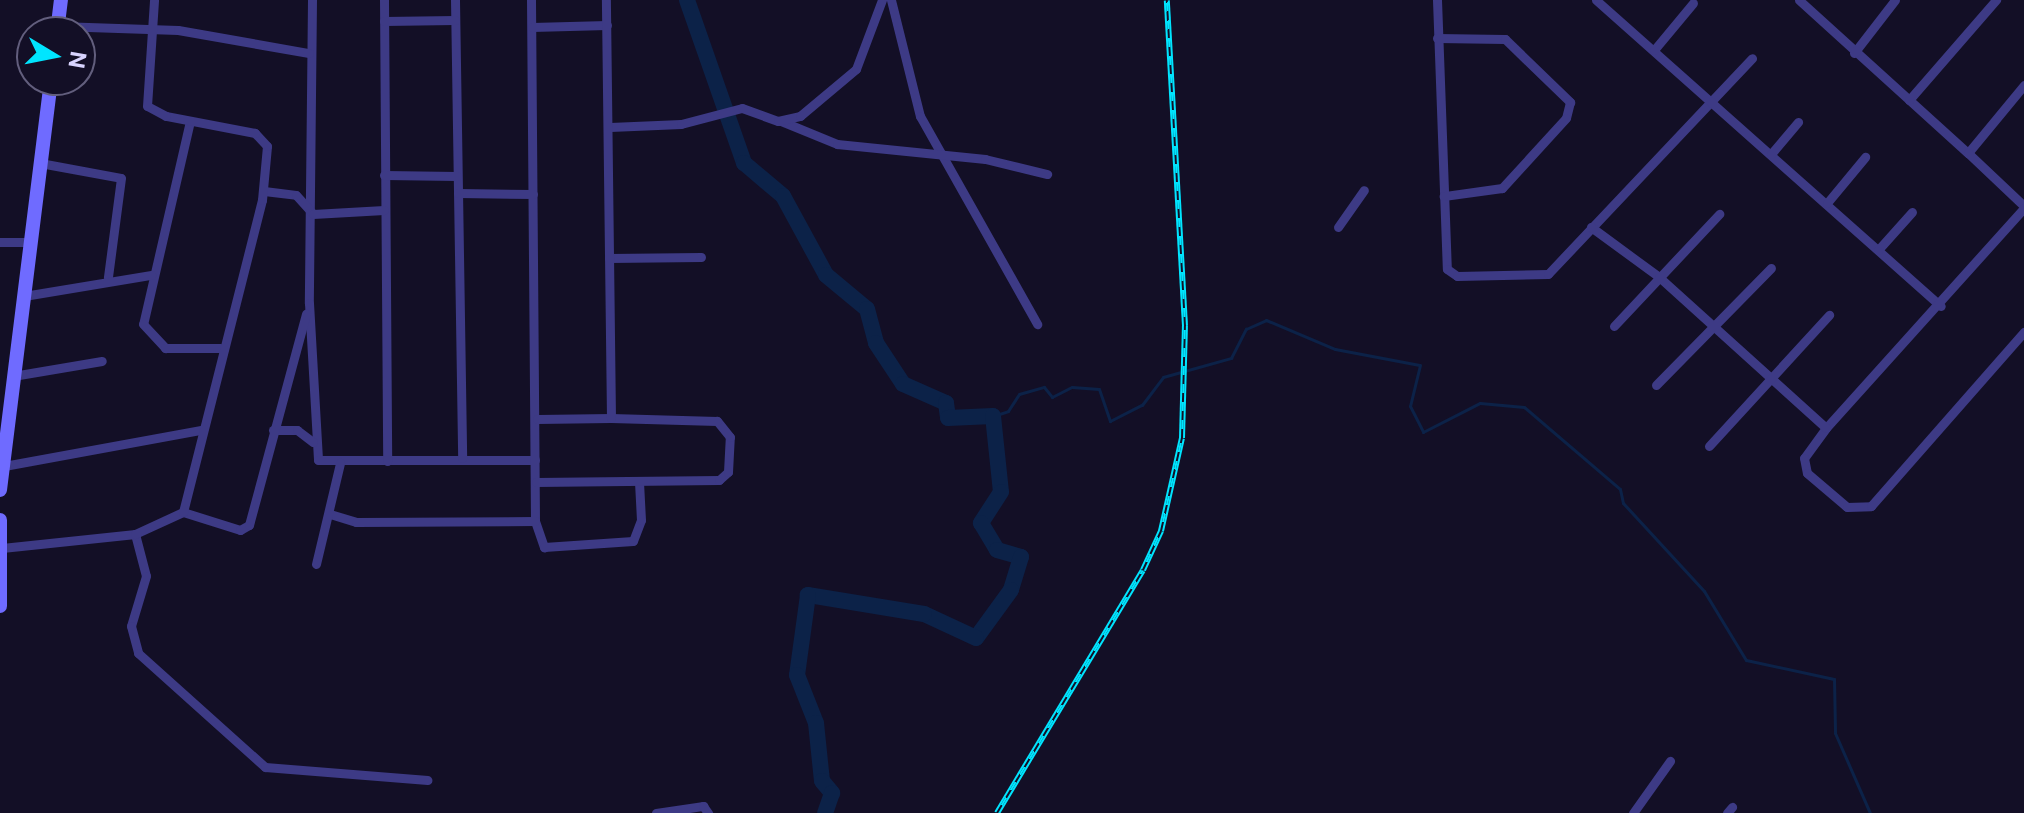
<!DOCTYPE html>
<html>
<head>
<meta charset="utf-8">
<style>
	body { margin:0 }
	#map { position:relative; width:2024px; height:813px; overflow:hidden; background:#130f26; font-family:"Public Sans",sans-serif }
	div>[style] { position:absolute }
	.stream>* { height:3px; margin:-1.5px; padding:0 1.5px; transform-origin:1.5px; border-radius:1.5px; background:#0c2248 }
	.river>* { height:16px; margin:-8px; padding:0 8px; transform-origin:8px; border-radius:8px; background:#0c2248 }
	.street>* { height:9px; margin:-4.5px; padding:0 4.5px; transform-origin:4.5px; border-radius:4.5px; background:#3d3a85 }
	.secondary>* { height:14px; margin:-7px; padding:0 7px; transform-origin:7px; border-radius:7px; background:#6f6bff }
	.rail>* { height:6px; margin-top:-3px; transform-origin:0; background:repeating-linear-gradient(90deg,#130f26 0 9px,#00e5ff 0 18px); box-sizing:border-box; border-block:2px solid #00e5ff }
	span { translate:-50% -50%; white-space:nowrap; text-align:center; line-height:1.15; -webkit-text-stroke:6px #130f26; paint-order:stroke }
	.north { position:absolute; left:16px; top:16px; width:80px; height:80px; box-sizing:border-box; background:#130f26; border:2px solid #625e7d; border-radius:50%; rotate:100deg; font-size:22px; font-weight:700; line-height:32px; text-align:center; color:#d9d4ff }
	.north::after { content:''; display:block; margin:auto; width:28px; height:36px; background:#00e5ff; clip-path:polygon(50% 0,100% 100%,50% 72%,0 100%) }
</style>
</head>
<body>
<div id="map">
	<div class="stream">
		<div style="left:993px;top:416px;width:16px;rotate:-18deg"></div>
		<div style="left:1008px;top:411px;width:20px;rotate:-57deg"></div>
		<div style="left:1019px;top:394px;width:26px;rotate:-16deg"></div>
		<div style="left:1044px;top:387px;width:13px;rotate:51deg"></div>
		<div style="left:1052px;top:397px;width:22px;rotate:-27deg"></div>
		<div style="left:1072px;top:387px;width:27px;rotate:4deg"></div>
		<div style="left:1099px;top:389px;width:34px;rotate:71deg"></div>
		<div style="left:1110px;top:421px;width:36px;rotate:-27deg"></div>
		<div style="left:1142px;top:405px;width:35px;rotate:-53deg"></div>
		<div style="left:1163px;top:377px;width:71px;rotate:-15.6deg"></div>
		<div style="left:1231px;top:358px;width:33px;rotate:-63deg"></div>
		<div style="left:1246px;top:329px;width:22px;rotate:-24deg"></div>
		<div style="left:1266px;top:320px;width:75px;rotate:22.8deg"></div>
		<div style="left:1335px;top:349px;width:86px;rotate:10.7deg"></div>
		<div style="left:1420px;top:365px;width:42px;rotate:103.7deg"></div>
		<div style="left:1410px;top:406px;width:29px;rotate:63deg"></div>
		<div style="left:1423px;top:432px;width:64px;rotate:-27deg"></div>
		<div style="left:1480px;top:403px;width:44px;rotate:5.2deg"></div>
		<div style="left:1524px;top:407px;width:126px;rotate:40.5deg"></div>
		<div style="left:1620px;top:489px;width:14px;rotate:78deg"></div>
		<div style="left:1623px;top:503px;width:120px;rotate:47.4deg"></div>
		<div style="left:1704px;top:591px;width:81px;rotate:58.7deg"></div>
		<div style="left:1746px;top:660px;width:90px;rotate:12.2deg"></div>
		<div style="left:1834px;top:679px;width:54px;rotate:88.9deg"></div>
		<div style="left:1835px;top:733px;width:87px;rotate:66.4deg"></div>
	</div>
	<div class="river">
		<div style="left:687px;top:0;width:173px;rotate:70.7deg"></div>
		<div style="left:744px;top:163px;width:51px;rotate:40.2deg"></div>
		<div style="left:783px;top:196px;width:90px;rotate:61.4deg"></div>
		<div style="left:826px;top:275px;width:53px;rotate:39.7deg"></div>
		<div style="left:867px;top:309px;width:35px;rotate:75deg"></div>
		<div style="left:876px;top:343px;width:49px;rotate:56.6deg"></div>
		<div style="left:903px;top:384px;width:47px;rotate:23.8deg"></div>
		<div style="left:946px;top:403px;width:15px;rotate:82deg"></div>
		<div style="left:948px;top:418px;width:45px;rotate:-2.5deg"></div>
		<div style="left:993px;top:416px;width:76px;rotate:84deg"></div>
		<div style="left:1001px;top:492px;width:37px;rotate:123deg"></div>
		<div style="left:981px;top:523px;width:31px;rotate:59deg"></div>
		<div style="left:997px;top:550px;width:25px;rotate:16deg"></div>
		<div style="left:1021px;top:557px;width:34px;rotate:107deg"></div>
		<div style="left:1011px;top:590px;width:59px;rotate:126.1deg"></div>
		<div style="left:976px;top:638px;width:57px;rotate:-155.2deg"></div>
		<div style="left:924px;top:614px;width:118px;rotate:-170.7deg"></div>
		<div style="left:808px;top:595px;width:81px;rotate:97.8deg"></div>
		<div style="left:797px;top:675px;width:52px;rotate:68.4deg"></div>
		<div style="left:816px;top:723px;width:58px;rotate:84.1deg"></div>
		<div style="left:822px;top:781px;width:16px;rotate:50deg"></div>
		<div style="left:832px;top:793px;width:21px;rotate:109deg"></div>
	</div>
	<div class="street">
		<div style="left:312px;top:0;width:303px;rotate:90.6deg"></div>
		<div style="left:309px;top:303px;width:157px;rotate:86.7deg"></div>
		<div style="left:318px;top:460px;width:217px"></div>
		<div style="left:384px;top:0;width:461px;rotate:89.6deg"></div>
		<div style="left:455px;top:0;width:458px;rotate:89.1deg"></div>
		<div style="left:531px;top:0;width:521px;rotate:89.56deg"></div>
		<div style="left:535px;top:521px;width:28px;rotate:71deg"></div>
		<div style="left:544px;top:547px;width:89px;rotate:-3.9deg"></div>
		<div style="left:633px;top:541px;width:22px;rotate:-69deg"></div>
		<div style="left:641px;top:520px;width:37px;rotate:-93deg"></div>
		<div style="left:891px;top:0;width:120px;rotate:76deg"></div>
		<div style="left:920px;top:116px;width:239px;rotate:60.6deg"></div>
		<div style="left:1437px;top:0;width:269px;rotate:87.9deg"></div>
		<div style="left:1447px;top:269px;width:12px;rotate:35deg"></div>
		<div style="left:1457px;top:276px;width:91px;rotate:-1.3deg"></div>
		<div style="left:1548px;top:274px;width:297px;rotate:-46.6deg"></div>
		<div style="left:1596px;top:0;width:461px;rotate:41.6deg"></div>
		<div style="left:1799px;top:0;width:228px;rotate:42.2deg"></div>
		<div style="left:384px;top:21px;width:71px;rotate:-0.8deg"></div>
		<div style="left:58px;top:26px;width:120px;rotate:1.9deg"></div>
		<div style="left:178px;top:30px;width:133px;rotate:10deg"></div>
		<div style="left:532px;top:27px;width:75px;rotate:-1.5deg"></div>
		<div style="left:1437px;top:38px;width:68px;rotate:0.8deg"></div>
		<div style="left:1505px;top:39px;width:91px;rotate:44.1deg"></div>
		<div style="left:1570px;top:102px;width:16px;rotate:104deg"></div>
		<div style="left:1566px;top:118px;width:95px;rotate:132.4deg"></div>
		<div style="left:1502px;top:188px;width:59px;rotate:172.1deg"></div>
		<div style="left:1654px;top:50px;width:61px;rotate:-50.3deg"></div>
		<div style="left:1854px;top:53px;width:67px;rotate:-52.3deg"></div>
		<div style="left:2024px;top:85px;width:88px;rotate:129.5deg"></div>
		<div style="left:1968px;top:153px;width:77px;rotate:43.4deg"></div>
		<div style="left:1909px;top:100px;width:133px;rotate:-49deg"></div>
		<div style="left:190px;top:121px;width:208px;rotate:103deg"></div>
		<div style="left:143px;top:324px;width:33px;rotate:47deg"></div>
		<div style="left:165px;top:348px;width:55px"></div>
		<div style="left:781px;top:121px;width:61px;rotate:22.3deg"></div>
		<div style="left:837px;top:144px;width:149px;rotate:5.8deg"></div>
		<div style="left:985px;top:159px;width:64px;rotate:13.6deg"></div>
		<div style="left:610px;top:127px;width:71px;rotate:-2.4deg"></div>
		<div style="left:681px;top:124px;width:63px;rotate:-14.7deg"></div>
		<div style="left:742px;top:108px;width:38px;rotate:20deg"></div>
		<div style="left:778px;top:121px;width:23px;rotate:-13deg"></div>
		<div style="left:800px;top:116px;width:73px;rotate:-40deg"></div>
		<div style="left:856px;top:69px;width:74px;rotate:-69.4deg"></div>
		<div style="left:1771px;top:154px;width:42px;rotate:-49.8deg"></div>
		<div style="left:40px;top:163px;width:82px;rotate:10.5deg"></div>
		<div style="left:121px;top:178px;width:100px;rotate:97.5deg"></div>
		<div style="left:384px;top:175px;width:73px;rotate:0.8deg"></div>
		<div style="left:264px;top:191px;width:32px;rotate:7deg"></div>
		<div style="left:296px;top:195px;width:25px;rotate:48deg"></div>
		<div style="left:458px;top:193px;width:75px;rotate:0.8deg"></div>
		<div style="left:1827px;top:203px;width:60px;rotate:-50.4deg"></div>
		<div style="left:2024px;top:208px;width:296px;rotate:132deg"></div>
		<div style="left:1826px;top:428px;width:37px;rotate:126deg"></div>
		<div style="left:1804px;top:458px;width:15px;rotate:79deg"></div>
		<div style="left:1807px;top:473px;width:52px;rotate:40.4deg"></div>
		<div style="left:1847px;top:507px;width:24px;rotate:-2deg"></div>
		<div style="left:1871px;top:506px;width:232px;rotate:-48.7deg"></div>
		<div style="left:313px;top:214px;width:71px;rotate:-3.2deg"></div>
		<div style="left:1338px;top:227px;width:45px;rotate:-54.9deg"></div>
		<div style="left:1591px;top:227px;width:84px;rotate:36.3deg"></div>
		<div style="left:1659px;top:277px;width:225px;rotate:42.1deg"></div>
		<div style="left:0;top:242px;width:32px"></div>
		<div style="left:1878px;top:250px;width:51px;rotate:-48.2deg"></div>
		<div style="left:609px;top:258px;width:92px;rotate:-0.6deg"></div>
		<div style="left:24px;top:296px;width:129px;rotate:-9.4deg"></div>
		<div style="left:1614px;top:326px;width:154px;rotate:-46.8deg"></div>
		<div style="left:13px;top:376px;width:90px;rotate:-9.6deg"></div>
		<div style="left:1656px;top:385px;width:164px;rotate:-45.5deg"></div>
		<div style="left:537px;top:419px;width:74px;rotate:-0.8deg"></div>
		<div style="left:273px;top:430px;width:24px"></div>
		<div style="left:297px;top:430px;width:20px;rotate:37deg"></div>
		<div style="left:1709px;top:446px;width:178px;rotate:-47.5deg"></div>
		<div style="left:4px;top:466px;width:199px;rotate:-10.4deg"></div>
		<div style="left:536px;top:482px;width:183px;rotate:-0.6deg"></div>
		<div style="left:719px;top:480px;width:12px;rotate:-42deg"></div>
		<div style="left:728px;top:472px;width:35px;rotate:-87deg"></div>
		<div style="left:730px;top:437px;width:21px;rotate:-129deg"></div>
		<div style="left:717px;top:421px;width:106px;rotate:-178.4deg"></div>
		<div style="left:611px;top:418px;width:418px;rotate:-90.7deg"></div>
		<div style="left:183px;top:512px;width:60px;rotate:17.5deg"></div>
		<div style="left:240px;top:530px;width:10px;rotate:-29deg"></div>
		<div style="left:249px;top:525px;width:219px;rotate:-74.9deg"></div>
		<div style="left:330px;top:514px;width:27px;rotate:17deg"></div>
		<div style="left:356px;top:522px;width:179px;rotate:-0.3deg"></div>
		<div style="left:135px;top:534px;width:43px;rotate:75.3deg"></div>
		<div style="left:146px;top:576px;width:52px;rotate:106.7deg"></div>
		<div style="left:131px;top:626px;width:28px;rotate:75deg"></div>
		<div style="left:138px;top:653px;width:171px;rotate:41.9deg"></div>
		<div style="left:265px;top:767px;width:163px;rotate:4.6deg"></div>
		<div style="left:2px;top:548px;width:134px;rotate:-6deg"></div>
		<div style="left:135px;top:534px;width:53px;rotate:-24.6deg"></div>
		<div style="left:183px;top:512px;width:322px;rotate:-75.8deg"></div>
		<div style="left:262px;top:200px;width:54px;rotate:-84.7deg"></div>
		<div style="left:267px;top:146px;width:18px;rotate:-133deg"></div>
		<div style="left:255px;top:133px;width:91px;rotate:-169.2deg"></div>
		<div style="left:166px;top:116px;width:21px;rotate:-152deg"></div>
		<div style="left:147px;top:106px;width:106px;rotate:-86.2deg"></div>
		<div style="left:316px;top:564px;width:104px;rotate:-76.6deg"></div>
		<div style="left:656px;top:813px;width:48px;rotate:-8.5deg"></div>
		<div style="left:703px;top:806px;width:9px;rotate:54deg"></div>
		<div style="left:1633px;top:813px;width:64px;rotate:-54.6deg"></div>
		<div style="left:1727px;top:813px;width:8px;rotate:-50deg"></div>
	</div>
	<div class="secondary">
		<div style="left:57px;top:32px;width:32px;rotate:-83deg"></div>
		<div style="left:0;top:490px;width:413px;rotate:-82.9deg"></div>
		<div style="left:0;top:520px;width:86px;rotate:90deg"></div>
	</div>
	<div class="rail">
		<div style="left:997px;top:813px;width:283px;rotate:-59deg"></div>
		<div style="left:1143px;top:570px;width:43px;rotate:-65.2deg"></div>
		<div style="left:1161px;top:531px;width:95px;rotate:-77.3deg"></div>
		<div style="left:1182px;top:438px;width:112px;rotate:-88.5deg"></div>
		<div style="left:1185px;top:326px;width:326px;rotate:-93.2deg"></div>
	</div>
	<div class="north">N</div>
</div>
</body>
</html>
